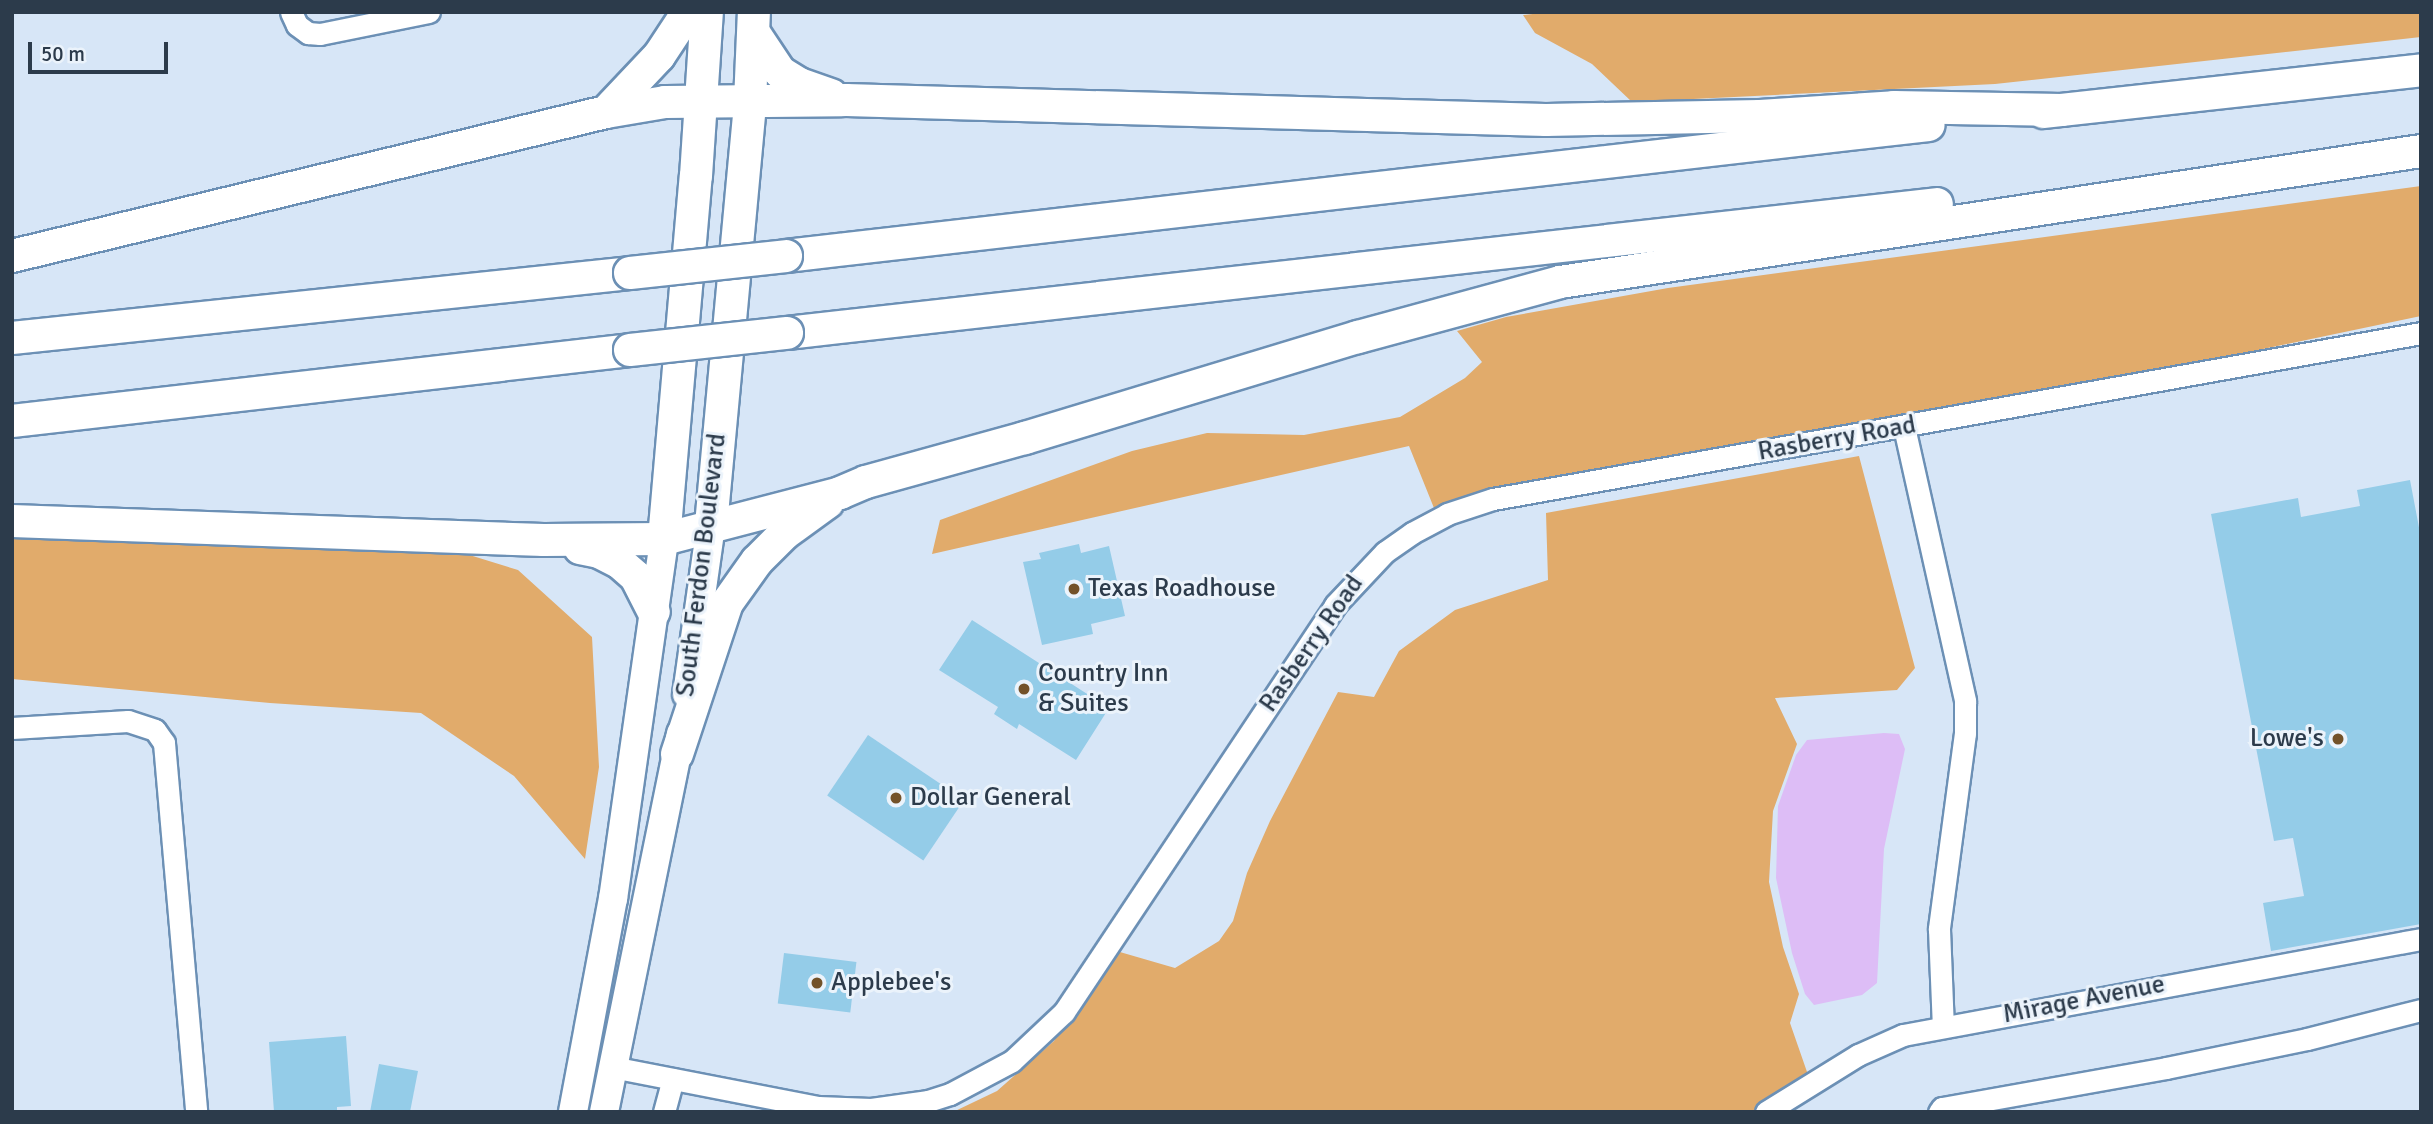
<!DOCTYPE html>
<html>
<head>
<meta charset="utf-8">
<style>
	body { margin:0 }
	#map { position:relative; width:2433px; height:1124px; overflow:hidden; background:#d7e6f7; font-family:Signika,sans-serif }
	div>[style] { position:absolute }
	.green>* { inset:0; background:#e1ab6b }
	.water>* { inset:0; background:#ddbdf6 }
	.building>* { inset:0; background:#94cce8; transform-origin:0 0 }
	.roads { filter:drop-shadow(2px 0 #6c90b5) drop-shadow(-2px 0 #6c90b5) drop-shadow(0 2px #6c90b5) drop-shadow(0 -2px #6c90b5) }
	.minor>* { height:21px; margin:-10.5px; padding:0 10.5px; transform-origin:10.5px; border-radius:10.5px; background:#fff }
	.major>* { height:28px; margin:-14px; padding:0 14px; transform-origin:14px; border-radius:14px; background:#fff }
	.highway>* { height:32px; margin:-16px; padding:0 16px; transform-origin:16px; border-radius:16px; background:#fff }
	.bridges { filter:drop-shadow(2px 0 #6c90b5) drop-shadow(-2px 0 #6c90b5) drop-shadow(0 2px #6c90b5) drop-shadow(0 -2px #6c90b5) }
	.highway-bridge>* { height:32px; margin:-16px; padding:0 16px; transform-origin:16px; border-radius:16px; background:#fff }
	.dots>* { width:19px; height:19px; translate:-50% -50%; box-sizing:border-box; border:4px solid #ebf3fb; border-radius:50% }
	span { translate:-50% -50%; white-space:nowrap; text-align:center; line-height:1.15; -webkit-text-stroke:6px #ebf3fb; paint-order:stroke }
	.street-label { font-size:26px; color:#2c3b4b }
	.poi-label { font-size:26px; color:#2c3b4b }
	.left { translate:0 -50%; text-align:left }
	.right { translate:-100% -50%; text-align:right }
	.frame { position:absolute; inset:0; border:14px solid #2c3b4b; pointer-events:none }
	.scale { position:absolute; left:28px; top:42px; width:140px; height:32px; box-sizing:border-box; border:4px solid #2c3b4b; border-top:0; padding-left:9px; font-size:21px; line-height:24px; white-space:nowrap; color:#2c3b4b; -webkit-text-stroke:5px #ebf3fb; paint-order:stroke }
</style>
</head>
<body>
<div id="map">
	<div class="green">
		<div style="clip-path:polygon(1550px 12px,2421px 12px,2421px 37px,1995px 84px,1632px 102px,1592px 64px,1535px 33px,1523px 15px)"></div>
		<div style="clip-path:polygon(2421px 186px,2421px 316px,1843px 437px,1436px 513px,1409px 446px,932px 554px,940px 520px,1132px 451px,1207px 433px,1304px 435px,1400px 417px,1465px 378px,1482px 362px,1457px 331px,1506px 317px,1668px 288px)"></div>
		<div style="clip-path:polygon(1859px 456px,1915px 668px,1897px 690px,1775px 698px,1797px 744px,1773px 811px,1769px 882px,1783px 947px,1799px 994px,1790px 1023px,1814px 1092px,1783px 1112px,953px 1112px,997px 1091px,1054px 1041px,1113px 950px,1175px 968px,1219px 941px,1233px 921px,1247px 873px,1270px 821px,1338px 692px,1374px 697px,1399px 651px,1455px 610px,1548px 580px,1546px 513px)"></div>
		<div style="clip-path:polygon(12px 537px,463px 553px,518px 570px,592px 637px,599px 767px,585px 859px,514px 776px,421px 713px,270px 703px,12px 679px)"></div>
	</div>
	<div class="water">
		<div style="clip-path:polygon(1884px 733px,1899px 734px,1905px 749px,1884px 849px,1877px 983px,1862px 995px,1814px 1005px,1805px 994px,1792px 953px,1776px 878px,1778px 806px,1796px 755px,1807px 740px)"></div>
	</div>
	<div class="building">
		<div style="clip-path:polygon(2410px 480px,2421px 538px,2421px 924px,2271px 951px,2263px 903px,2304px 896px,2293px 838px,2274px 841px,2211px 514px,2298px 498px,2301px 517px,2360px 506px,2357px 490px)"></div>
		<div style="clip-path:polygon(1079px 544px,1081px 553px,1109px 546px,1125px 616px,1091px 624px,1093px 634px,1042px 645px,1023px 562px,1041px 559px,1039px 553px)"></div>
		<div style="clip-path:polygon(972px 620px,1109px 708px,1076px 760px,1019px 724px,1017px 729px,994px 714px,998px 707px,939px 670px)"></div>
		<div style="left:868px;top:735px;width:116px;height:73px;rotate:34deg"></div>
		<div style="left:784px;top:953px;width:73px;height:51px;rotate:7deg"></div>
		<div style="clip-path:polygon(346px 1036px,351px 1106px,337px 1107px,337px 1112px,274px 1112px,269px 1042px)"></div>
		<div style="clip-path:polygon(379px 1064px,418px 1071px,410px 1112px,370px 1112px)"></div>
	</div>
	<div class="roads">
		<div class="minor">
			<div style="left:291px;top:12px;width:14px;rotate:65deg"></div>
			<div style="left:297px;top:25px;width:14px;rotate:36deg"></div>
			<div style="left:308px;top:33px;width:12px;rotate:5deg"></div>
			<div style="left:320px;top:34px;width:111px;rotate:-11.4deg"></div>
			<div style="left:1904px;top:427px;width:281px;rotate:77.4deg"></div>
			<div style="left:1965px;top:701px;width:32px;rotate:90deg"></div>
			<div style="left:1965px;top:733px;width:198px;rotate:97.6deg"></div>
			<div style="left:1939px;top:929px;width:98px;rotate:87.7deg"></div>
			<div style="left:12px;top:728px;width:116px;rotate:-3.5deg"></div>
			<div style="left:128px;top:721px;width:28px;rotate:18deg"></div>
			<div style="left:155px;top:730px;width:16px;rotate:55deg"></div>
			<div style="left:164px;top:743px;width:370px;rotate:85deg"></div>
			<div style="left:612px;top:1067px;width:210px;rotate:11deg"></div>
			<div style="left:818px;top:1107px;width:53px;rotate:2.2deg"></div>
			<div style="left:871px;top:1109px;width:58px;rotate:-8deg"></div>
			<div style="left:928px;top:1101px;width:23px;rotate:-18deg"></div>
			<div style="left:950px;top:1094px;width:70px;rotate:-28deg"></div>
			<div style="left:1012px;top:1061px;width:71px;rotate:-43.3deg"></div>
			<div style="left:1064px;top:1012px;width:489px;rotate:-56.3deg"></div>
			<div style="left:1335px;top:605px;width:73px;rotate:-46.7deg"></div>
			<div style="left:1385px;top:552px;width:33px;rotate:-35deg"></div>
			<div style="left:1412px;top:533px;width:40px;rotate:-28deg"></div>
			<div style="left:1447px;top:514px;width:48px;rotate:-18.1deg"></div>
			<div style="left:1493px;top:499px;width:943px;rotate:-10.14deg"></div>
			<div style="left:664px;top:1112px;width:34px;rotate:-75deg"></div>
			<div style="left:1766px;top:1112px;width:108px;rotate:-31.8deg"></div>
			<div style="left:1858px;top:1055px;width:49px;rotate:-24deg"></div>
			<div style="left:1903px;top:1035px;width:527px;rotate:-10.5deg"></div>
			<div style="left:1939px;top:1112px;width:5px;rotate:-53deg"></div>
			<div style="left:1942px;top:1108px;width:228px;rotate:-10.1deg"></div>
			<div style="left:2166px;top:1068px;width:144px;rotate:-11.6deg"></div>
			<div style="left:2307px;top:1039px;width:118px;rotate:-14.3deg"></div>
		</div>
		<div class="major">
			<div style="left:687px;top:694px;width:171px;rotate:-81.9deg"></div>
			<div style="left:573px;top:1112px;width:217px;rotate:-79.4deg"></div>
			<div style="left:613px;top:899px;width:364px;rotate:-81.9deg"></div>
			<div style="left:604px;top:1112px;width:386px;rotate:-78.5deg"></div>
		</div>
		<div class="highway">
			<div style="left:754px;top:33px;width:47px;rotate:56.3deg"></div>
			<div style="left:780px;top:72px;width:22px;rotate:32deg"></div>
			<div style="left:799px;top:84px;width:34px;rotate:19deg"></div>
			<div style="left:606px;top:112px;width:77px;rotate:-46.6deg"></div>
			<div style="left:659px;top:56px;width:53px;rotate:-56.6deg"></div>
			<div style="left:2043px;top:112px;width:380px;rotate:-6.3deg"></div>
			<div style="left:12px;top:256px;width:611px;rotate:-13.63deg"></div>
			<div style="left:606px;top:112px;width:60px;rotate:-9.6deg"></div>
			<div style="left:665px;top:102px;width:181px;rotate:-0.6deg"></div>
			<div style="left:846px;top:100px;width:700px;rotate:1.64deg"></div>
			<div style="left:1546px;top:120px;width:214px;rotate:-1.1deg"></div>
			<div style="left:1760px;top:116px;width:134px;rotate:-3.8deg"></div>
			<div style="left:1894px;top:107px;width:168px;rotate:1deg"></div>
			<div style="left:786px;top:256px;width:1150px;rotate:-6.54deg"></div>
			<div style="left:787px;top:333px;width:1157px;rotate:-6.4deg"></div>
			<div style="left:12px;top:338px;width:621px;rotate:-6deg"></div>
			<div style="left:12px;top:421px;width:622px;rotate:-6.55deg"></div>
			<div style="left:12px;top:521px;width:532px;rotate:2.05deg"></div>
			<div style="left:544px;top:540px;width:120px;rotate:-0.5deg"></div>
			<div style="left:664px;top:539px;width:182px;rotate:-14.6deg"></div>
			<div style="left:840px;top:493px;width:28px;rotate:-23deg"></div>
			<div style="left:866px;top:482px;width:165px;rotate:-15.5deg"></div>
			<div style="left:1025px;top:438px;width:348px;rotate:-16.9deg"></div>
			<div style="left:1358px;top:337px;width:209px;rotate:-15.2deg"></div>
			<div style="left:1560px;top:282px;width:871px;rotate:-8.65deg"></div>
			<div style="left:711px;top:525px;width:425px;rotate:-84.7deg"></div>
			<div style="left:750px;top:102px;width:90px;rotate:-87.5deg"></div>
			<div style="left:664px;top:539px;width:364px;rotate:-85deg"></div>
			<div style="left:696px;top:176px;width:164px;rotate:-86.2deg"></div>
			<div style="left:580px;top:548px;width:19px;rotate:12deg"></div>
			<div style="left:599px;top:552px;width:22px;rotate:27deg"></div>
			<div style="left:619px;top:562px;width:23px;rotate:41deg"></div>
			<div style="left:636px;top:577px;width:39px;rotate:63deg"></div>
			<div style="left:677px;top:754px;width:159px;rotate:-71.7deg"></div>
			<div style="left:727px;top:603px;width:52px;rotate:-54.5deg"></div>
			<div style="left:757px;top:561px;width:38px;rotate:-45deg"></div>
			<div style="left:784px;top:534px;width:54px;rotate:-36deg"></div>
		</div>
	</div>
	<div class="bridges">
		<div class="highway-bridge">
			<div style="left:630px;top:273px;width:157px;rotate:-6.2deg"></div>
			<div style="left:630px;top:350px;width:158px;rotate:-6.2deg"></div>
		</div>
	</div>
	<div class="dots">
		<div style="left:1074px;top:589px;background:#735229"></div>
		<div style="left:1024px;top:689px;background:#735229"></div>
		<div style="left:2338px;top:739px;background:#735229"></div>
		<div style="left:896px;top:798px;background:#735229"></div>
		<div style="left:817px;top:983px;background:#735229"></div>
	</div>
	<div class="street-label">
		<span style="left:1837px;top:439px;rotate:-10deg">Rasberry Road</span>
		<span style="left:702px;top:565px;rotate:-83deg">South Ferdon Boulevard</span>
		<span style="left:1312px;top:644px;rotate:-55deg">Rasberry Road</span>
		<span style="left:2084px;top:1000px;rotate:-11deg">Mirage Avenue</span>
	</div>
	<div class="poi-label">
		<span class="left" style="left:1088px;top:589px">Texas Roadhouse</span>
		<span class="left" style="left:1038px;top:689px">Country Inn<br>&amp; Suites</span>
		<span class="right" style="left:2324px;top:739px">Lowe's</span>
		<span class="left" style="left:910px;top:798px">Dollar General</span>
		<span class="left" style="left:831px;top:983px">Applebee's</span>
	</div>
	<div class="frame"></div>
	<div class="scale">50 m</div>
</div>
</body>
</html>
